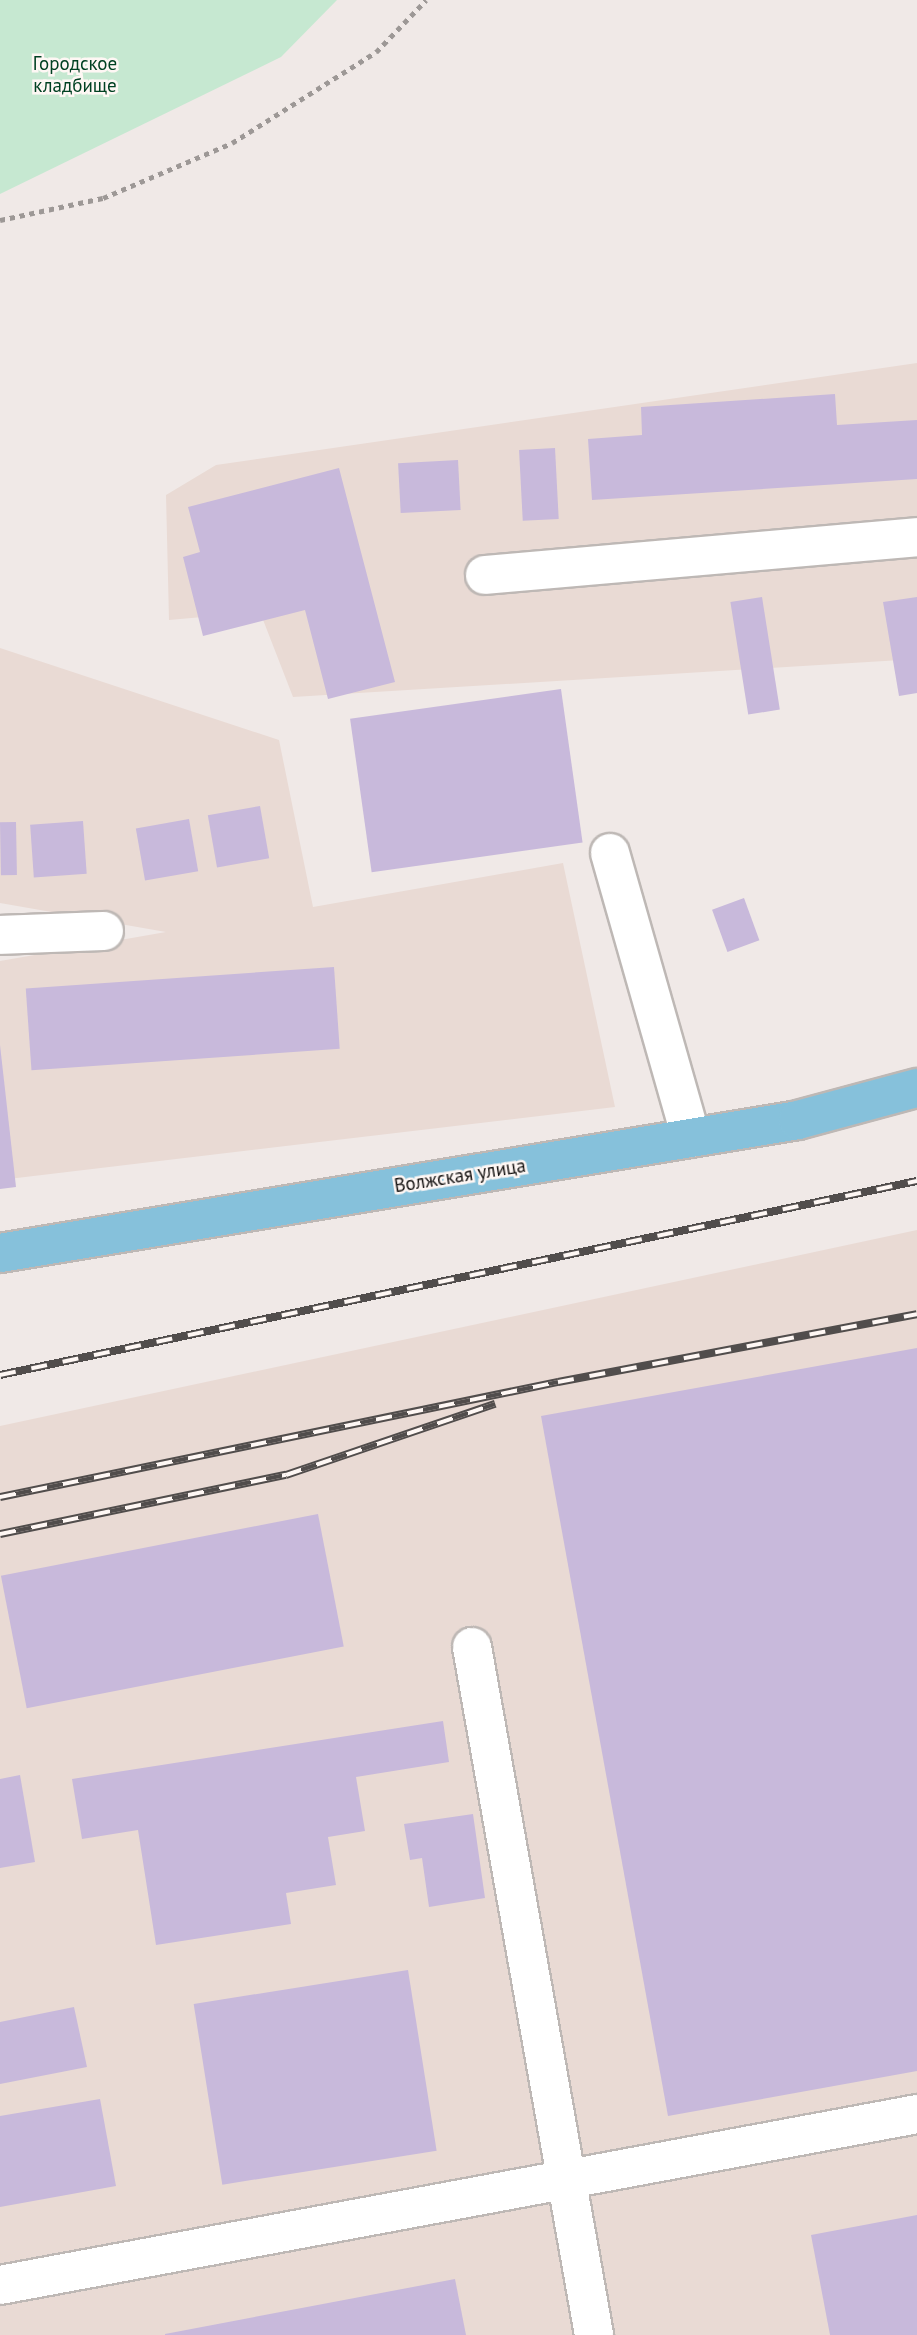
<!DOCTYPE html>
<html>
<head>
<meta charset="utf-8">
<style>
	body { margin:0 }
	#map { position:relative; width:917px; height:2335px; overflow:hidden; background:#f0e9e7; font-family:"PT Sans",sans-serif }
	div>[style] { position:absolute }
	.built>* { inset:0; background:#e9dad4 }
	.green>* { inset:0; background:#c6e8d1 }
	.building>* { inset:0; background:#c8b9db; transform-origin:0 0 }
	.path>* { height:4.5px; margin-top:-2.25px; transform-origin:0; background:repeating-linear-gradient(90deg,#9d9896 0 5px,transparent 0 10px) }
	.roads { filter:drop-shadow(2px 0 #beb8b5) drop-shadow(-2px 0 #beb8b5) drop-shadow(0 2px #beb8b5) drop-shadow(0 -2px #beb8b5) }
	.minor>* { height:38px; margin:-19px; padding:0 19px; transform-origin:19px; border-radius:19px; background:#fff }
	.major>* { height:38px; margin:-19px; padding:0 19px; transform-origin:19px; border-radius:19px; background:#86c1db }
	.rail>* { height:8px; margin-top:-4px; transform-origin:0; background:repeating-linear-gradient(90deg,#fef7f4 0 16px,#514d4c 0 32px); box-sizing:border-box; border-block:2px solid #514d4c }
	span { translate:-50% -50%; white-space:nowrap; text-align:center; line-height:1.15; -webkit-text-stroke:5px #fef7f4; paint-order:stroke }
	.park-label { font-size:19px; color:#004122 }
	.street-label { font-size:19px; color:#131110 }
</style>
</head>
<body>
<div id="map">
	<div class="built">
		<div style="clip-path:polygon(917px 363px,917px 659px,293px 697px,260px 612px,169px 620px,166px 495px,216px 465px)"></div>
		<div style="clip-path:polygon(0 648px,279px 740px,313px 907px,563px 863px,615px 1107px,0 1180px,0 961px,166px 932px,0 903px)"></div>
		<div style="clip-path:polygon(917px 1230px,917px 2335px,0 2335px,0 1426px)"></div>
	</div>
	<div class="green">
		<div style="clip-path:polygon(0 0,337px 0,281px 57px,0 194px)"></div>
	</div>
	<div class="building">
		<div style="clip-path:polygon(835px 394px,837px 425px,917px 420px,917px 479px,592px 500px,588px 439px,642px 435px,641px 407px)"></div>
		<div style="left:555px;top:448px;width:71px;height:36px;rotate:87deg"></div>
		<div style="left:458px;top:460px;width:50px;height:60px;rotate:87deg"></div>
		<div style="clip-path:polygon(339px 468px,395px 682px,328px 699px,305px 610px,203px 636px,183px 557px,200px 552px,188px 507px)"></div>
		<div style="left:762px;top:597px;width:114px;height:32px;rotate:81deg"></div>
		<div style="clip-path:polygon(917px 597px,917px 693px,899px 696px,883px 602px)"></div>
		<div style="left:561px;top:689px;width:155px;height:213px;rotate:82deg"></div>
		<div style="left:260px;top:806px;width:53px;height:53px;rotate:80deg"></div>
		<div style="left:189px;top:819px;width:53px;height:54px;rotate:80deg"></div>
		<div style="left:83px;top:821px;width:53px;height:53px;rotate:86deg"></div>
		<div style="left:16px;top:822px;width:53px;height:16px;rotate:89deg"></div>
		<div style="left:744px;top:898px;width:45px;height:34px;rotate:70deg"></div>
		<div style="left:334px;top:967px;width:82px;height:309px;rotate:86deg"></div>
		<div style="clip-path:polygon(0 1045px,16px 1187px,0 1189px)"></div>
		<div style="clip-path:polygon(917px 1348px,917px 2071px,668px 2116px,541px 1416px)"></div>
		<div style="left:318px;top:1514px;width:135px;height:323px;rotate:79deg"></div>
		<div style="clip-path:polygon(443px 1721px,449px 1762px,356px 1777px,365px 1831px,328px 1837px,336px 1885px,286px 1893px,291px 1924px,156px 1945px,138px 1830px,82px 1839px,72px 1779px)"></div>
		<div style="clip-path:polygon(20px 1775px,35px 1862px,0 1868px,0 1779px)"></div>
		<div style="clip-path:polygon(473px 1814px,485px 1898px,429px 1907px,422px 1858px,410px 1860px,404px 1824px)"></div>
		<div style="left:408px;top:1970px;width:183px;height:217px;rotate:81deg"></div>
		<div style="clip-path:polygon(74px 2007px,87px 2067px,0 2084px,0 2022px)"></div>
		<div style="clip-path:polygon(100px 2099px,116px 2186px,0 2207px,0 2116px)"></div>
		<div style="clip-path:polygon(917px 2215px,917px 2335px,830px 2335px,811px 2235px)"></div>
		<div style="clip-path:polygon(455px 2279px,466px 2335px,165px 2335px,165px 2334px)"></div>
	</div>
	<div class="path">
		<div style="left:0;top:220px;width:105px;rotate:-12.1deg"></div>
		<div style="left:103px;top:198px;width:140px;rotate:-23.1deg"></div>
		<div style="left:232px;top:143px;width:170px;rotate:-32.3deg"></div>
		<div style="left:376px;top:52px;width:72px;rotate:-46.1deg"></div>
	</div>
	<div class="roads">
		<div class="minor">
			<div style="left:485px;top:575px;width:434px;rotate:-5deg"></div>
			<div style="left:610px;top:853px;width:296px;rotate:74.1deg"></div>
			<div style="left:0;top:935px;width:104px;rotate:-2.2deg"></div>
			<div style="left:472px;top:1647px;width:699px;rotate:79.94deg"></div>
			<div style="left:0;top:2285px;width:933px;rotate:-10.56deg"></div>
		</div>
		<div class="major">
			<div style="left:0;top:1253px;width:809px;rotate:-9.46deg"></div>
			<div style="left:798px;top:1120px;width:123px;rotate:-15.1deg"></div>
		</div>
	</div>
	<div class="rail">
		<div style="left:0;top:1375px;width:937px;rotate:-11.95deg"></div>
		<div style="left:0;top:1497px;width:570px;rotate:-11.65deg"></div>
		<div style="left:558px;top:1382px;width:365px;rotate:-10.7deg"></div>
		<div style="left:0;top:1534px;width:292px;rotate:-11.7deg"></div>
		<div style="left:286px;top:1475px;width:221px;rotate:-18.8deg"></div>
	</div>
	<div class="park-label">
		<span style="left:75px;top:75px">Городское<br>кладбище</span>
	</div>
	<div class="street-label">
		<span style="left:460px;top:1176px;rotate:-9deg">Волжская улица</span>
	</div>
</div>
</body>
</html>
